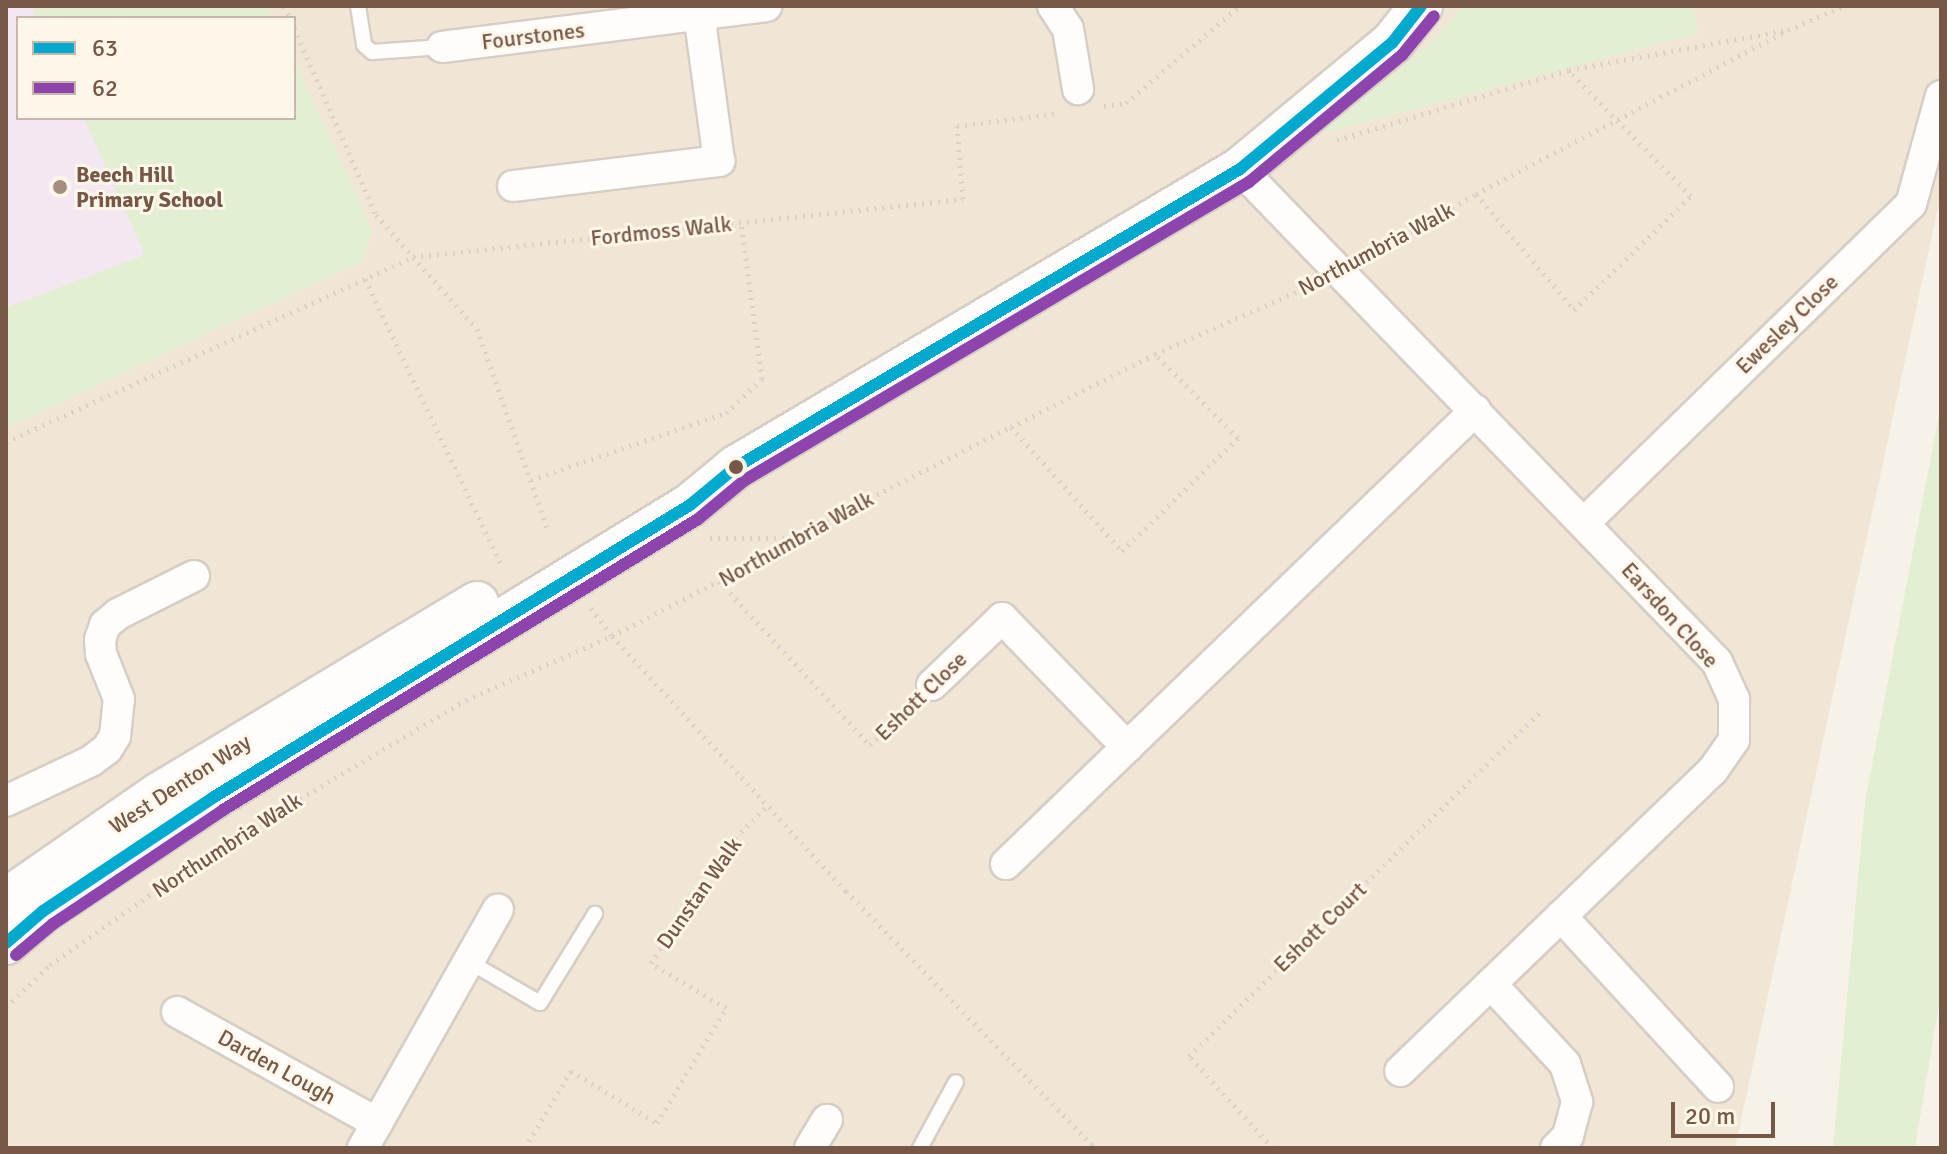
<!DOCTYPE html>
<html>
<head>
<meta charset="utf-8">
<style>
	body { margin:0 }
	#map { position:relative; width:1947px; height:1154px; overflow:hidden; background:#f7f2e8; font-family:Signika,sans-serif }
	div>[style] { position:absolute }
	.residential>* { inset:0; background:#f1e5d5 }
	.education>* { inset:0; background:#f3e8f2 }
	.green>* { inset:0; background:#e3efd2; transform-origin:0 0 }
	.path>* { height:5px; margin-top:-2.5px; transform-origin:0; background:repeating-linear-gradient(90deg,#dad2cb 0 2px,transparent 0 8px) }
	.roads { filter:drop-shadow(2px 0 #d6cec5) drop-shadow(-2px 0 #d6cec5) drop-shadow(0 2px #d6cec5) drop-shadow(0 -2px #d6cec5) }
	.lane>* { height:14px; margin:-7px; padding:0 7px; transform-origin:7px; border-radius:7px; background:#fefdfc }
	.street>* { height:30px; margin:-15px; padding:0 15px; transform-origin:15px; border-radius:15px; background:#fefdfc }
	.secondary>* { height:42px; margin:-21px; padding:0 21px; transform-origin:21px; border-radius:21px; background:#fefdfc }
	.bus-1>* { height:12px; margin:-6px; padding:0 6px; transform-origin:6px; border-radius:6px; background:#00a9ce }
	.bus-2>* { height:12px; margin:-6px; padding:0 6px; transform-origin:6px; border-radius:6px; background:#8e44ad }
	.dots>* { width:22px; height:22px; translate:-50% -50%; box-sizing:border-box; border:4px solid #fff7ea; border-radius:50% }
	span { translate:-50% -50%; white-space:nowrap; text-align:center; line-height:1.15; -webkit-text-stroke:6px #fff7ea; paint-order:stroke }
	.street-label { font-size:22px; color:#775847 }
	.poi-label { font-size:22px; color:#775847; font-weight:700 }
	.left { translate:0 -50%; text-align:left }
	.frame { position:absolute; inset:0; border:8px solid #775847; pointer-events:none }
	.legend { position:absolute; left:16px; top:16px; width:280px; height:104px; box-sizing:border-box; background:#fff7ea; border:2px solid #c9b7a9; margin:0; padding:10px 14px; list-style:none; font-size:24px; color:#775847 }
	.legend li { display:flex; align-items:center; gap:16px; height:40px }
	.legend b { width:40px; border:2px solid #c9b7a9 }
	.scale { position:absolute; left:1671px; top:1102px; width:104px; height:36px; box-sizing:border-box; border:4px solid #775847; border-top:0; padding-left:10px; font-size:24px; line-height:28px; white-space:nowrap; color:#775847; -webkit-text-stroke:6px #fff7ea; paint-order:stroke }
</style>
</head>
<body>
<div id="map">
	<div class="residential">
		<div style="clip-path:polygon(evenodd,6px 6px,1941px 6px,1941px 194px,1735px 1148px,6px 1148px,6px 6px,18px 18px,294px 18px,294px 118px,18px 118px,18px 18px)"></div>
	</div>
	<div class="education">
		<div style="clip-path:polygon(6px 6px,34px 6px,39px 18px,18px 18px,18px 118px,84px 118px,145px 255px,6px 308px)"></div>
	</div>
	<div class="green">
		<div style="left:34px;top:6px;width:236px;height:13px"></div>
		<div style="clip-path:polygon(1464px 6px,1693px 6px,1699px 33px,1317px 135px,1436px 39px)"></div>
		<div style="clip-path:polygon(294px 59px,373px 231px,361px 262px,6px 428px,6px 308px,145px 255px,84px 118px,294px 118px)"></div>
		<div style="clip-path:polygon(1941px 404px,1941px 993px,1915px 1148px,1833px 1148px,1865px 802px)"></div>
	</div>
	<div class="path">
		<div style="left:284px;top:6px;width:13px;rotate:63deg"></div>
		<div style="left:294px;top:28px;width:204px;rotate:66.3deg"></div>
		<div style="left:376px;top:215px;width:152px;rotate:48.5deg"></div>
		<div style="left:477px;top:329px;width:214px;rotate:70.6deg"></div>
		<div style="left:1104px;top:106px;width:22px;rotate:-8deg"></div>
		<div style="left:1126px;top:103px;width:149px;rotate:-40.6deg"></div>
		<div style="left:1337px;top:140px;width:242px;rotate:-16.8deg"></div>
		<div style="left:1569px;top:70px;width:223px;rotate:-10.4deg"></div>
		<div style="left:1788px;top:30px;width:61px;rotate:-23.2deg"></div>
		<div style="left:1476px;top:194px;width:152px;rotate:49.8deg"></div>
		<div style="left:1574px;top:310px;width:163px;rotate:-44.3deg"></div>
		<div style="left:1691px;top:196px;width:175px;rotate:-134.3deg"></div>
		<div style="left:1369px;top:256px;width:124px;rotate:-30.1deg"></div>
		<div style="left:1476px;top:194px;width:352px;rotate:-27.7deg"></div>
		<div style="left:365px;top:279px;width:316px;rotate:64.5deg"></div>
		<div style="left:1011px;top:427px;width:166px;rotate:48.2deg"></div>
		<div style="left:1122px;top:551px;width:162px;rotate:-44.2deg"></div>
		<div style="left:1238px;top:438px;width:118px;rotate:-134.7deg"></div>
		<div style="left:6px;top:442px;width:447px;rotate:-24.4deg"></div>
		<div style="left:413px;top:257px;width:553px;rotate:-6.02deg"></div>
		<div style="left:963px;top:199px;width:73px;rotate:-94.7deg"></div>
		<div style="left:957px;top:126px;width:103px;rotate:-7.3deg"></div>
		<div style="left:531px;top:480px;width:206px;rotate:-19deg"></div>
		<div style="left:726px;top:413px;width:50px;rotate:-43.4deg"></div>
		<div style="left:762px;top:379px;width:158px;rotate:-97.6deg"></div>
		<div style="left:710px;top:538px;width:78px"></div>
		<div style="left:719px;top:581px;width:223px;rotate:47.4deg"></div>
		<div style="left:870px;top:745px;width:56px;rotate:-44.3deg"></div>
		<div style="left:591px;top:608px;width:35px;rotate:53deg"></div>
		<div style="left:612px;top:636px;width:346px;rotate:47.5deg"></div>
		<div style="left:846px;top:891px;width:358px;rotate:45.9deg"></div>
		<div style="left:6px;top:1007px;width:61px;rotate:-43.7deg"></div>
		<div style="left:50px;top:965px;width:197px;rotate:-35.1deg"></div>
		<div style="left:211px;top:852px;width:297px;rotate:-30.8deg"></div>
		<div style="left:466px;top:700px;width:159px;rotate:-23.7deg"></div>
		<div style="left:612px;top:636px;width:120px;rotate:-27.2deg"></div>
		<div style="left:719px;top:581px;width:84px;rotate:-30.8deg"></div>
		<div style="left:791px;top:538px;width:246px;rotate:-26.8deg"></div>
		<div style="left:1011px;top:427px;width:161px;rotate:-26.9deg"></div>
		<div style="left:1155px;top:354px;width:169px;rotate:-23.7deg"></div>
		<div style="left:525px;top:1148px;width:90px;rotate:-59.1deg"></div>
		<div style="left:571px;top:1071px;width:100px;rotate:31.2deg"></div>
		<div style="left:657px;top:1123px;width:134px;rotate:-59deg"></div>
		<div style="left:726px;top:1008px;width:87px;rotate:-149deg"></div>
		<div style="left:651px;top:963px;width:135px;rotate:-57.4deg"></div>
		<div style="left:724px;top:849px;width:61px;rotate:-45deg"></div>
		<div style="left:1273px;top:1148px;width:125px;rotate:-132.4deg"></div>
		<div style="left:1189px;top:1056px;width:491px;rotate:-44.4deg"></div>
	</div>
	<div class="roads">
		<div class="lane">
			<div style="left:358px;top:6px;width:39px;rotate:81deg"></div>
			<div style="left:364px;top:45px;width:11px;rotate:41deg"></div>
			<div style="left:372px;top:52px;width:70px;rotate:-4.1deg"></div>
			<div style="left:468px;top:961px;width:83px;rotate:30.3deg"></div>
			<div style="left:540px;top:1003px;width:105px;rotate:-58.3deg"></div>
			<div style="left:920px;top:1148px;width:75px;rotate:-61.4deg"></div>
		</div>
		<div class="street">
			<div style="left:1053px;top:6px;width:27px;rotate:57deg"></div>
			<div style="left:1068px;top:29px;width:61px;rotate:80.5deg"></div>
			<div style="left:442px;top:47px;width:327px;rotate:-7.2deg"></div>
			<div style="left:1240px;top:169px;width:686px;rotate:45.94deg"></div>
			<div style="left:1717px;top:662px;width:41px;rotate:65.3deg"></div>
			<div style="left:1734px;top:699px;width:41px;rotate:90deg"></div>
			<div style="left:1734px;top:740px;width:37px;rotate:125deg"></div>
			<div style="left:1713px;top:770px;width:434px;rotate:136.1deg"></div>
			<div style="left:513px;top:186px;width:208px;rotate:-6.9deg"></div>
			<div style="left:719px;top:161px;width:148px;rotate:-97.7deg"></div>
			<div style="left:1584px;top:523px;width:457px;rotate:-44.3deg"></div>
			<div style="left:1911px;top:204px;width:112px;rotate:-74.5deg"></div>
			<div style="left:932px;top:685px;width:97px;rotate:-43.7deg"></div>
			<div style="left:1002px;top:618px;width:180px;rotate:45.9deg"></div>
			<div style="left:6px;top:801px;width:94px;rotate:-25.2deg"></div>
			<div style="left:91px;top:761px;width:20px;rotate:-37deg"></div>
			<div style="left:107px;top:749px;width:15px;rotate:-58deg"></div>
			<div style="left:115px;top:736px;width:37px;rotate:-84deg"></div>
			<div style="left:119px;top:699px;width:48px;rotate:-111.8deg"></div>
			<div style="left:101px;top:654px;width:14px;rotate:-94deg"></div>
			<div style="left:100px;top:640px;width:16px;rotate:-72deg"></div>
			<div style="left:105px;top:625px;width:17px;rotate:-40deg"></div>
			<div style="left:118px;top:614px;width:85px;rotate:-26.6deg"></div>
			<div style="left:1006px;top:864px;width:653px;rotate:-44.01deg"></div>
			<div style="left:1561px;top:916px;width:232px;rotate:47.4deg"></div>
			<div style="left:1491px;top:984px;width:109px;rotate:47.2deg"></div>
			<div style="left:1565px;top:1064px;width:40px;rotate:72deg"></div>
			<div style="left:1577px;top:1102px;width:35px;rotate:105deg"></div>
			<div style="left:1568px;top:1136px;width:17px;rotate:135deg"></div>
			<div style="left:177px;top:1012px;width:229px;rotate:29deg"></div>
			<div style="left:363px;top:1148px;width:274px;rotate:-60.5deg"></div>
			<div style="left:810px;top:1148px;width:33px;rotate:-59deg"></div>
		</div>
		<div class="secondary">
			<div style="left:6px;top:900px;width:186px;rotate:-34.7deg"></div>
			<div style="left:159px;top:794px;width:371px;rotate:-31deg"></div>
			<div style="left:6px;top:943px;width:49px;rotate:-40.9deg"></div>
			<div style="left:43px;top:911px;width:206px;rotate:-33.7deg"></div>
			<div style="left:214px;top:797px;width:558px;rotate:-31.53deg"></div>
			<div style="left:690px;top:505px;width:60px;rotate:-39.6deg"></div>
			<div style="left:736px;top:467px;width:586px;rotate:-30.59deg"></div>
			<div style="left:1240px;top:169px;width:197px;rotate:-39.7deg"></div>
			<div style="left:1392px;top:43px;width:47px;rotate:-51.9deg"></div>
		</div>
	</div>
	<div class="bus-1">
		<div style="left:6px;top:943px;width:49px;rotate:-40.9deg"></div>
		<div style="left:43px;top:911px;width:206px;rotate:-33.7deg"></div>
		<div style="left:214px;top:797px;width:558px;rotate:-31.53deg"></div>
		<div style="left:690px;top:505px;width:60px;rotate:-39.6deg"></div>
		<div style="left:736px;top:467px;width:586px;rotate:-30.59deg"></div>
		<div style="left:1240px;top:169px;width:197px;rotate:-39.7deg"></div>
		<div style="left:1392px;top:43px;width:47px;rotate:-51.9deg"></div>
	</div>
	<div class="bus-2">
		<div style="left:16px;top:955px;width:48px;rotate:-40deg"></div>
		<div style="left:53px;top:924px;width:205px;rotate:-33.8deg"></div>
		<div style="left:223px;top:810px;width:557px;rotate:-31.49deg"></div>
		<div style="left:698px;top:519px;width:61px;rotate:-39.7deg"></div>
		<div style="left:745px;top:480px;width:586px;rotate:-30.59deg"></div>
		<div style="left:1249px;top:182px;width:199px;rotate:-39.7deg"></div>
		<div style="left:1402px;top:55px;width:50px;rotate:-50.6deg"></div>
	</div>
	<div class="dots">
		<div style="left:60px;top:187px;background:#a48e7f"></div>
		<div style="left:736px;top:467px;background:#775847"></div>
	</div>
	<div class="street-label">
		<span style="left:533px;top:36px;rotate:-7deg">Fourstones</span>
		<span style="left:661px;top:231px;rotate:-6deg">Fordmoss Walk</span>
		<span style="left:1376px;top:249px;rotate:-28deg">Northumbria Walk</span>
		<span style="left:1787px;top:324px;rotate:-44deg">Ewesley Close</span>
		<span style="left:796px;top:539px;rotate:-29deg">Northumbria Walk</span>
		<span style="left:1670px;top:615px;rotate:48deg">Earsdon Close</span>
		<span style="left:921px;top:696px;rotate:-44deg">Eshott Close</span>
		<span style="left:180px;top:784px;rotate:-33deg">West Denton Way</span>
		<span style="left:227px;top:845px;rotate:-33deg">Northumbria Walk</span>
		<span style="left:699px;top:893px;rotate:-55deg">Dunstan Walk</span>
		<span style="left:1320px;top:927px;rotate:-44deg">Eshott Court</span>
		<span style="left:277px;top:1067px;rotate:29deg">Darden Lough</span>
	</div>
	<div class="poi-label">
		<span class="left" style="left:76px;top:187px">Beech Hill<br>Primary School</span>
	</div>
	<div class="frame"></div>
	<ul class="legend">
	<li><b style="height:10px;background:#00a9ce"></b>63</li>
	<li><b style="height:10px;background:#8e44ad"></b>62</li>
	</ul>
	<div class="scale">20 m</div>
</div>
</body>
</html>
